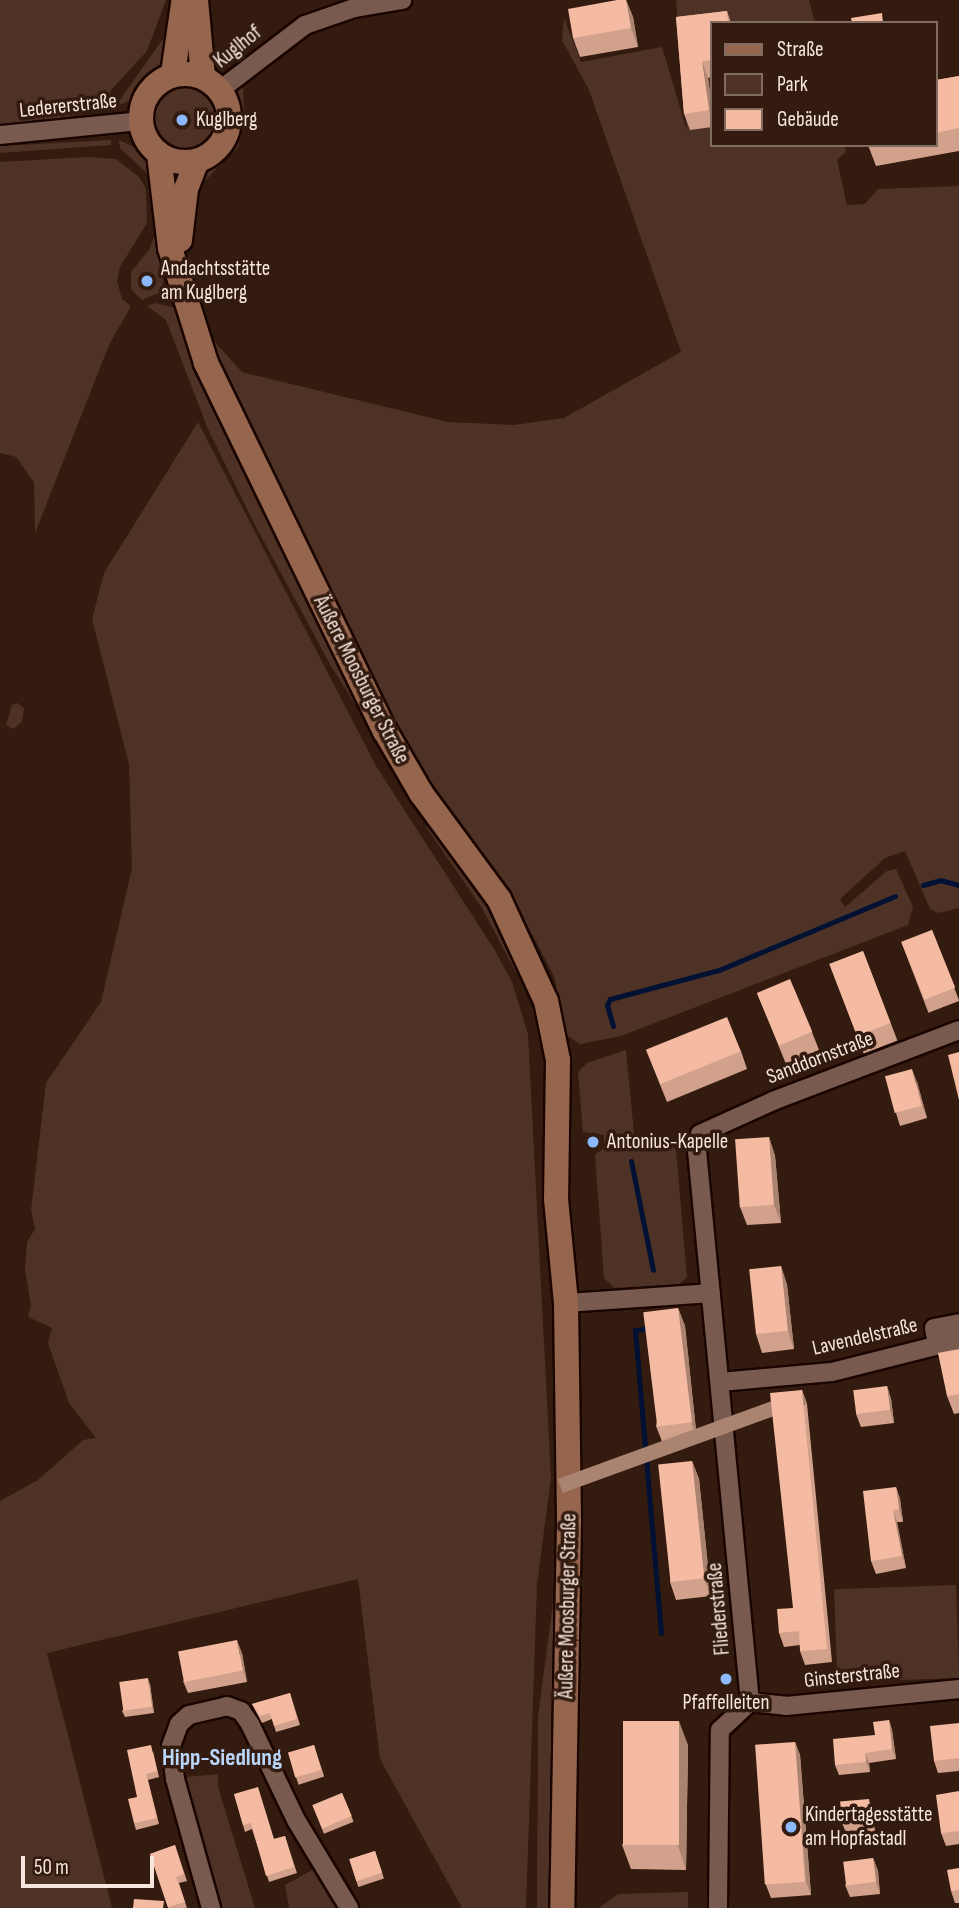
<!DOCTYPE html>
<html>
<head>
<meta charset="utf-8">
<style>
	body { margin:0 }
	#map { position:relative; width:959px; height:1908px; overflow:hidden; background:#331b0f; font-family:"Sofia Sans Condensed",sans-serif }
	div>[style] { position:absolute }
	.green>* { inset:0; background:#4e3225; transform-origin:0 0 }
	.round { border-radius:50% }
	.stream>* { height:5px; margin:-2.5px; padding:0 2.5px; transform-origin:2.5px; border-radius:2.5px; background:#013 }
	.roads { filter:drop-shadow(2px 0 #1a0500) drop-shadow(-2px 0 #1a0500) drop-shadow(0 2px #1a0500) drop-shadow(0 -2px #1a0500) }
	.street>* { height:18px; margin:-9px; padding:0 9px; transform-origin:9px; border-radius:9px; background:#785b4e }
	.secondary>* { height:24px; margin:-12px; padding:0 12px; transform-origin:12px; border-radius:12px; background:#95654e }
	.secondary>.ring { margin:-12px; padding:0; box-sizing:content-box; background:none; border:24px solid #95654e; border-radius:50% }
	.wall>* { inset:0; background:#d2a18b; transform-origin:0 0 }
	.shaded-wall>* { inset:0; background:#ab8371; transform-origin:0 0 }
	.building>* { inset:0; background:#f4bba2; transform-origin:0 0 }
	.dots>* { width:19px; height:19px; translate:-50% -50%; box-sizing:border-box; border:4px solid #331b0f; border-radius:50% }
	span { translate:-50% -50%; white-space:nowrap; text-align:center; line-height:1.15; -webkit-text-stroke:7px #331b0f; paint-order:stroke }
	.street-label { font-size:21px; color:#f7e6de }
	.poi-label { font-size:21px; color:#f7e6de }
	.left { translate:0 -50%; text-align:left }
	.quarter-label { font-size:24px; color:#bad5fa; font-weight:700 }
	.legend { position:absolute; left:710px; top:21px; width:228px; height:126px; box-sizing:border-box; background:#331b0f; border:2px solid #816c62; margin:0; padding:9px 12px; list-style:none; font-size:21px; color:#f7e6de }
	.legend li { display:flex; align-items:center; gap:14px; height:35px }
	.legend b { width:35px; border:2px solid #816c62 }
	.scale { position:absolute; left:21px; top:1856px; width:133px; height:32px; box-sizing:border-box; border:4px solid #f7e6de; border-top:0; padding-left:9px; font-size:21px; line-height:24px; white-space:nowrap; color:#f7e6de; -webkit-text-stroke:5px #331b0f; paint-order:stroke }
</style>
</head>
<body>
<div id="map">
	<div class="green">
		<div style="clip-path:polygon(0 0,166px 0,147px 51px,111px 90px,104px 110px,0 128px)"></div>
		<div style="clip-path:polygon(676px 0,809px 0,815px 23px,712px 23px,712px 145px,845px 145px,846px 152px,837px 160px,847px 205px,865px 204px,878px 189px,959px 186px,959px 908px,938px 913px,930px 909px,905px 851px,885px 858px,840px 899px,845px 907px,887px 871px,896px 869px,913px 907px,908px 925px,621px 1036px,580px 1044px,566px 1035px,554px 976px,512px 896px,430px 787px,395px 728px,204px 330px,242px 372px,448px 422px,514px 425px,564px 418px,681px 352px,589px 90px,562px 40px,564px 18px,581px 62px,662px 47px,687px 131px)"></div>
		<div style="clip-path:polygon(167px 33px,172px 60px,148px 78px,131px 100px,115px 107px)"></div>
		<div style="clip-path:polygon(243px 82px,244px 122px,238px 147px,200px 186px,196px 176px,227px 151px,237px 134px,236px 93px)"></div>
		<div class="round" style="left:146px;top:82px;width:72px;height:72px"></div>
		<div style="clip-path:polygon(111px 140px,111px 145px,0 153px,0 146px)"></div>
		<div style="clip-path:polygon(119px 140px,138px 149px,148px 161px,153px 179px,120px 148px)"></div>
		<div style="clip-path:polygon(86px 157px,116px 159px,139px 177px,146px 189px,147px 223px,120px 267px,117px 281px,122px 299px,131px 306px,109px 345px,35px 533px,34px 482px,16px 457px,0 453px,0 162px)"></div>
		<div style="clip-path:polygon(160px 222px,165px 267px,161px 292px,142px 300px,131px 289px,131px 272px,149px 250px)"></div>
		<div style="clip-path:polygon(155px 303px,176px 308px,347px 683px,415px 799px,331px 666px,254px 523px,208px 429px,166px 320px,147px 306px)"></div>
		<div style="clip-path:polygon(198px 422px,376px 766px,494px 949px,512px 982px,528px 1034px,551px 1478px,537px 1584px,526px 1908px,462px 1908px,380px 1759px,358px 1579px,47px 1653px,112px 1908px,0 1908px,0 1501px,38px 1480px,83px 1440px,96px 1438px,69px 1403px,48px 1343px,52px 1328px,28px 1317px,31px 1305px,25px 1269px,27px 1242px,35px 1229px,31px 1210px,46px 1083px,101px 1002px,132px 868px,129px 764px,92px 619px,104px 573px)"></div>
		<div style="clip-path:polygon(17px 703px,24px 708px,22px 722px,13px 729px,6px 725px,12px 705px)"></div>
		<div style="clip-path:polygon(430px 823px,497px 916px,536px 996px,549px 1075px,545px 1179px,544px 1061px,531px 1001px,482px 908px,426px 827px)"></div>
		<div style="clip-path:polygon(626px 1050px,635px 1144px,667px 1142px,676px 1150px,687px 1277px,679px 1284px,614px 1288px,604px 1278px,595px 1155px,604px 1148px,604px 1135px,583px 1132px,578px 1072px,587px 1063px)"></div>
		<div style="clip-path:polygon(566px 1577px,550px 1908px,537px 1908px,538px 1717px,555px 1587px)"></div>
		<div style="left:956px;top:1585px;width:93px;height:122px;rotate:88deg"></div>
		<div style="clip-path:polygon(218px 1774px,218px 1787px,255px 1908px,223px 1908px,186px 1777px)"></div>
		<div style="clip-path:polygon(314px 1869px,340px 1908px,289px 1908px,285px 1885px)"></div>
		<div style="clip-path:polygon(688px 1892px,688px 1908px,599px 1908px,618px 1894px)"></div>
	</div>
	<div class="stream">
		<div style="left:923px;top:885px;width:18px;rotate:-16deg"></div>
		<div style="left:940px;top:880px;width:20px;rotate:15deg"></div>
		<div style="left:613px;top:1026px;width:22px;rotate:-106deg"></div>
		<div style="left:607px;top:1005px;width:7px;rotate:-63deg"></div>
		<div style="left:610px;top:999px;width:113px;rotate:-14.9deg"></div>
		<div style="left:719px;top:970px;width:191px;rotate:-22.8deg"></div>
		<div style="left:631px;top:1161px;width:111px;rotate:78.6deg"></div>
		<div style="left:651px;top:1328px;width:16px;rotate:173deg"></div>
		<div style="left:635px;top:1330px;width:304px;rotate:85.1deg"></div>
	</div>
	<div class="roads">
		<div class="street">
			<div style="left:220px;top:90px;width:107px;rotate:-37.4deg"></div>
			<div style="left:305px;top:25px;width:52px;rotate:-19.1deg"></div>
			<div style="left:354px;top:8px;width:49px;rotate:-9.5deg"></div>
			<div style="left:0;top:135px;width:141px;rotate:-5.7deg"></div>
			<div style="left:566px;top:1303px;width:145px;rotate:-3.9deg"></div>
			<div style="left:937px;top:1344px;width:16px;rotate:-101deg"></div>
			<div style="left:934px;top:1328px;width:25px;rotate:-11deg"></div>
			<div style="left:720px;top:1382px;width:112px;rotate:-5.1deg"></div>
			<div style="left:832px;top:1372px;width:131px;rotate:-14.1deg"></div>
			<div style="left:750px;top:1702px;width:36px;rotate:6deg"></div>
			<div style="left:786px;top:1706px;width:174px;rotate:-5.6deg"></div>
			<div style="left:211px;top:1908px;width:134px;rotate:-105.6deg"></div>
			<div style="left:175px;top:1779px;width:33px;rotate:-97deg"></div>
			<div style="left:171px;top:1746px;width:23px;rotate:-70deg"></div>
			<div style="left:179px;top:1724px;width:13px;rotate:-42deg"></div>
			<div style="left:189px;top:1715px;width:39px;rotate:-13deg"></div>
			<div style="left:227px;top:1706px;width:15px;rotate:20deg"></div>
			<div style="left:241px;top:1711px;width:16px;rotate:55deg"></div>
			<div style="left:250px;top:1724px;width:106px;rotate:64.4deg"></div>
			<div style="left:296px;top:1820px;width:103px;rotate:58.9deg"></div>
			<div style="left:718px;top:1908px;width:178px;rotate:-89.4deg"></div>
			<div style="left:720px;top:1730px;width:41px;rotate:-43deg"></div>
			<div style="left:750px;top:1702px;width:554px;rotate:-95.49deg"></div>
			<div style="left:697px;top:1151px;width:17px;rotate:-80deg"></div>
			<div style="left:700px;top:1134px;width:80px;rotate:-24.3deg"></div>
			<div style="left:773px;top:1101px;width:199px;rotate:-20.9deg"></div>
		</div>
		<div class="secondary">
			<div style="left:196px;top:0;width:77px;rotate:84.8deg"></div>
			<div class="ring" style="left:141px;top:74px;width:64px;height:64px"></div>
			<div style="left:173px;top:74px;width:71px;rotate:-81.9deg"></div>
			<div style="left:159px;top:154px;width:95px;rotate:83.3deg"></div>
			<div style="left:170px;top:248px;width:121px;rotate:72.6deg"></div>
			<div style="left:206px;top:363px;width:409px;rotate:64.1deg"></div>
			<div style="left:385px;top:731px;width:72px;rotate:59.9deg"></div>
			<div style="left:421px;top:793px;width:132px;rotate:53.7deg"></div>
			<div style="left:499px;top:899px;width:112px;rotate:65.3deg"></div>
			<div style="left:546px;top:1001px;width:60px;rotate:78.5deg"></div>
			<div style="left:558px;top:1060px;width:139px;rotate:90.8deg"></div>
			<div style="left:556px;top:1199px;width:104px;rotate:84.5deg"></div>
			<div style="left:566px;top:1303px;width:219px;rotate:89.2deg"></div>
			<div style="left:569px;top:1522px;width:386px;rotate:91deg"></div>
			<div style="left:180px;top:240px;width:51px;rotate:-83.3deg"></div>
			<div style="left:186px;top:189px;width:30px;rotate:-69deg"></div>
		</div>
	</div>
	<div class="wall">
		<div style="clip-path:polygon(626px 0,633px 17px,638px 47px,580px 57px,573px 38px)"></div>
		<div style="clip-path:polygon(727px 11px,731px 23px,712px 23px,712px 77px,708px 78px,712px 107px,712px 127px,690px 130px,684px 114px,676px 17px)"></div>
		<div style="clip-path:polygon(959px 76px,959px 151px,876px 166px,868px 145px,936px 145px,936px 80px)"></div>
		<div style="left:932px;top:930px;width:76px;height:33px;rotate:69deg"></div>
		<div style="left:863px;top:951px;width:96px;height:36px;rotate:69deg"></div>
		<div style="clip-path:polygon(757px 993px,812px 1032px,819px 1050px,786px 1064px)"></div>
		<div style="clip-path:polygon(646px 1050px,741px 1051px,747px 1069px,667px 1102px)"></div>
		<div style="clip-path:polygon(917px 1082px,927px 1118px,900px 1126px,896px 1113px)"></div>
		<div style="clip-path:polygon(769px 1137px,775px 1156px,781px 1223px,747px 1225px,740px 1207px)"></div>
		<div style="clip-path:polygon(781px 1266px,787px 1285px,794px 1349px,762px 1353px,756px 1334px)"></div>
		<div style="clip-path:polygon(678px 1308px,685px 1326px,697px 1440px,663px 1444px,656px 1426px)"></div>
		<div style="clip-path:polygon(959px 1349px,959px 1413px,954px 1414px,947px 1396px)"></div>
		<div style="clip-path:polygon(887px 1386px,891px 1399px,894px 1423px,861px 1427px,856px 1414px)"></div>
		<div style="clip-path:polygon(802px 1390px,807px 1404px,832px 1662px,805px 1665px,800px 1651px,800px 1645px,784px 1647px,779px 1633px,793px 1608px)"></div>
		<div style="clip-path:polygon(692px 1461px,699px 1479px,711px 1596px,676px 1600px,670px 1582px)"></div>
		<div style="clip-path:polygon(896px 1487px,900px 1499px,903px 1522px,897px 1522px,906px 1568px,876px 1574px,871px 1561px)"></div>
		<div style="clip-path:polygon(242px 1653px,247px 1682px,188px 1693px,183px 1681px)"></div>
		<div style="clip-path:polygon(150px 1684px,154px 1713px,125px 1717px,122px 1711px)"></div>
		<div style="clip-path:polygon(290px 1693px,300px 1725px,276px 1732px,272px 1719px,262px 1723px,252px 1704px)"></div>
		<div style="clip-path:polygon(889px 1720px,892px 1730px,896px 1759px,869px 1763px,870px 1772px,839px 1775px,835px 1765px,875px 1735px)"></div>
		<div style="clip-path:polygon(959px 1723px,959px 1771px,938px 1773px,934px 1761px)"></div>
		<div style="clip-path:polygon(795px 1742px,800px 1755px,811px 1895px,771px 1898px,766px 1885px)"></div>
		<div style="left:314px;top:1745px;width:33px;height:27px;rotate:72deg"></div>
		<div style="clip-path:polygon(688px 1745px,686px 1870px,631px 1869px,622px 1845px)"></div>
		<div style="clip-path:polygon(153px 1751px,159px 1777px,148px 1780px,159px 1824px,136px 1830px,134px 1823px,137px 1797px)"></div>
		<div style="clip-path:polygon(959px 1791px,959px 1844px,946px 1846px,941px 1833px)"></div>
		<div style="left:342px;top:1793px;width:31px;height:32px;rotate:68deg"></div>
		<div style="clip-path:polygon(234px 1794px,274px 1839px,285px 1836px,297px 1873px,269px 1882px,252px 1829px,245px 1832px)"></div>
		<div style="clip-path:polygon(873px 1811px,875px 1832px,847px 1835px,842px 1823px)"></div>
		<div style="clip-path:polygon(175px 1845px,187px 1881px,179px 1883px,187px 1908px,168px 1908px,150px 1854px)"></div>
		<div style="left:375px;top:1851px;width:29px;height:27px;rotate:72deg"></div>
		<div style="clip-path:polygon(873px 1858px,878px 1871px,880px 1894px,850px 1897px,845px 1885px)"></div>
		<div style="clip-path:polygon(959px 1868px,959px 1903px,955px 1903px,951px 1891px)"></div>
	</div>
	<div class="shaded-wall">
		<div style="clip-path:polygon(626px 0,633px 17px,638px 47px,631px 28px)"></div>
		<div style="clip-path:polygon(702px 61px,708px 78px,712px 107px,712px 118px,709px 110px)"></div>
		<div style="clip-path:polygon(912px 1069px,917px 1082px,927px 1118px,922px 1106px)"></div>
		<div style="clip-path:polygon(769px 1137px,775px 1156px,781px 1223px,774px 1205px)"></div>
		<div style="clip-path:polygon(781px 1266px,787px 1285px,794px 1349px,788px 1331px)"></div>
		<div style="clip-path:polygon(678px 1308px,685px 1326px,697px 1440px,691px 1422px)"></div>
		<div style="clip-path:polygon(887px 1386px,891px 1399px,894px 1423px,890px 1410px)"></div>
		<div style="left:802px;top:1390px;width:15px;height:260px;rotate:70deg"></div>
		<div style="clip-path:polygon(692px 1461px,699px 1479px,711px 1596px,704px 1578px)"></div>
		<div style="clip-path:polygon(896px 1487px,900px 1499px,903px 1522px,899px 1509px)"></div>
		<div style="clip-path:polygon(893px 1510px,897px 1522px,906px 1568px,902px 1556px)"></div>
		<div style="clip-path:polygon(237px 1640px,242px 1653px,247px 1682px,243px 1670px)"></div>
		<div style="clip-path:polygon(148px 1678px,150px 1684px,154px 1713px,152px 1707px)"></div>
		<div style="clip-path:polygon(889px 1720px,892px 1730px,896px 1759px,892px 1749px)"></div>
		<div style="clip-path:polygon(679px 1721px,688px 1745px,686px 1870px,678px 1846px)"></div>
		<div style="clip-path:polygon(795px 1742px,800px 1755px,811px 1895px,806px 1882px)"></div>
		<div style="clip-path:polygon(865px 1753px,869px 1763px,870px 1772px,866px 1762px)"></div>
		<div style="clip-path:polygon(869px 1799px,873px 1811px,875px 1832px,871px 1820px)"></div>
		<div style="clip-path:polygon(873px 1858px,878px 1871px,880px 1894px,876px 1882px)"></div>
	</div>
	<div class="building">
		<div style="clip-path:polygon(617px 0,626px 0,631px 28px,573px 38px,568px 9px)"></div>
		<div style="clip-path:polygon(727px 11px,728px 23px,712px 23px,712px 60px,702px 61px,709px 110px,684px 114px,676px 17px)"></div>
		<div style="clip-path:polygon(882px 13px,883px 23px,852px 23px,851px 18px)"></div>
		<div style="clip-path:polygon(959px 76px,959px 128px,936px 133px,936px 80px)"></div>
		<div style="left:932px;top:930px;width:62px;height:33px;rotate:68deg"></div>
		<div style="left:863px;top:951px;width:77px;height:36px;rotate:69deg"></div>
		<div style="left:790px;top:979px;width:57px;height:36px;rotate:67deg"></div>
		<div style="left:727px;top:1017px;width:37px;height:87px;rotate:68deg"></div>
		<div style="clip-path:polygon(959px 1052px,959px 1100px,948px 1055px)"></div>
		<div style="left:912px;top:1069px;width:38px;height:28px;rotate:75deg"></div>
		<div style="left:769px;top:1137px;width:68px;height:34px;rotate:86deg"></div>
		<div style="left:781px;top:1266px;width:65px;height:32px;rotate:84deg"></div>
		<div style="left:678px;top:1308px;width:115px;height:35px;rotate:83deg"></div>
		<div style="clip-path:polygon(959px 1349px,959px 1394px,947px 1396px,938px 1353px)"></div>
		<div style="left:887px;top:1386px;width:24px;height:34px;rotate:83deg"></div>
		<div style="clip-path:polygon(802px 1390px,827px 1649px,800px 1651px,799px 1631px,779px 1633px,777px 1609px,793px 1608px,770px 1393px)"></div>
		<div style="left:692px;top:1461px;width:118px;height:34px;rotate:84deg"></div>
		<div style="clip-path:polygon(896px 1487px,899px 1509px,893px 1510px,902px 1556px,871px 1561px,863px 1491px)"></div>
		<div style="left:237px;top:1640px;width:31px;height:60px;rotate:79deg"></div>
		<div style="left:148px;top:1678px;width:29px;height:29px;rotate:82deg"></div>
		<div style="clip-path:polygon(290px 1693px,297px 1719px,274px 1726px,270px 1713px,260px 1716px,252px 1704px)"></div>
		<div style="clip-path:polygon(889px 1720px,892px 1749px,865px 1753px,866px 1762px,835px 1765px,833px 1739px,875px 1735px,873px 1722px)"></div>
		<div style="left:623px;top:1721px;width:56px;height:124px"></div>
		<div style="clip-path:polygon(959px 1723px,959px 1758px,934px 1761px,930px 1726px)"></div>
		<div style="left:795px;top:1742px;width:140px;height:40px;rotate:86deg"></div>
		<div style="clip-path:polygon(151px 1745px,157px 1771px,146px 1774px,157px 1818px,134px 1823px,128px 1799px,137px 1797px,127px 1750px)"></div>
		<div style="left:314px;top:1745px;width:26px;height:27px;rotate:74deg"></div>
		<div style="clip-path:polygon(258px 1787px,274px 1839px,285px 1836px,294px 1867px,266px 1876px,251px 1823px,243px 1825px,234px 1794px)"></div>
		<div style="clip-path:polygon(959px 1791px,959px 1831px,941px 1833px,936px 1795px)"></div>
		<div style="left:342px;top:1793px;width:25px;height:32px;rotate:67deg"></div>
		<div style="left:869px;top:1799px;width:21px;height:29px;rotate:85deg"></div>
		<div style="clip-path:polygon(175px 1845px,184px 1874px,176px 1877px,185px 1902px,168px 1907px,150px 1854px)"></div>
		<div style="left:375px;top:1851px;width:23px;height:27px;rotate:72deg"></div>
		<div style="left:873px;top:1858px;width:24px;height:30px;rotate:83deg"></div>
		<div style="clip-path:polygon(959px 1868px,959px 1890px,951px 1891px,947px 1870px)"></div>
		<div style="clip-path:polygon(134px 1899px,164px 1901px,163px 1908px,133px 1908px)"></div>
	</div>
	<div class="dots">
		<div style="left:182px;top:120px;background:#8bb9fc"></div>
		<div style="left:147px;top:281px;background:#8bb9fc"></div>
		<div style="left:593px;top:1142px;background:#8bb9fc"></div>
		<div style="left:726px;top:1679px;background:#8bb9fc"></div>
		<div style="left:791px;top:1827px;background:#8bb9fc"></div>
	</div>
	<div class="street-label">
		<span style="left:238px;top:47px;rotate:-39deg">Kuglhof</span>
		<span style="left:68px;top:106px;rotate:-6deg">Ledererstraße</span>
		<span style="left:361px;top:680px;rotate:63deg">Äußere Moosburger Straße</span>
		<span style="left:820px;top:1058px;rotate:-21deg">Sanddornstraße</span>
		<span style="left:865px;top:1337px;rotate:-13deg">Lavendelstraße</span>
		<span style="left:568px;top:1606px;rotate:-89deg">Äußere Moosburger Straße</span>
		<span style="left:719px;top:1609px;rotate:-95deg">Fliederstraße</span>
		<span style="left:852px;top:1676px;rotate:-6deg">Ginsterstraße</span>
	</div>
	<div class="poi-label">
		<span class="left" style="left:196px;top:120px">Kuglberg</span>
		<span class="left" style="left:161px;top:281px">Andachtsstätte<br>am Kuglberg</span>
		<span class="left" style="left:607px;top:1142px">Antonius-Kapelle</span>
		<span style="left:726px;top:1703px">Pfaffelleiten</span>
		<span class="left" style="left:805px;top:1827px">Kindertagesstätte<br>am Hopfastadl</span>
	</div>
	<div class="quarter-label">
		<span style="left:222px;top:1758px">Hipp-Siedlung</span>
	</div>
	<ul class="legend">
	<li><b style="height:9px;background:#95654e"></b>Straße</li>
	<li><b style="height:19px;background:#4e3225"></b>Park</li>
	<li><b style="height:19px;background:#f4bba2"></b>Gebäude</li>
	</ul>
	<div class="scale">50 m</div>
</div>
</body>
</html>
